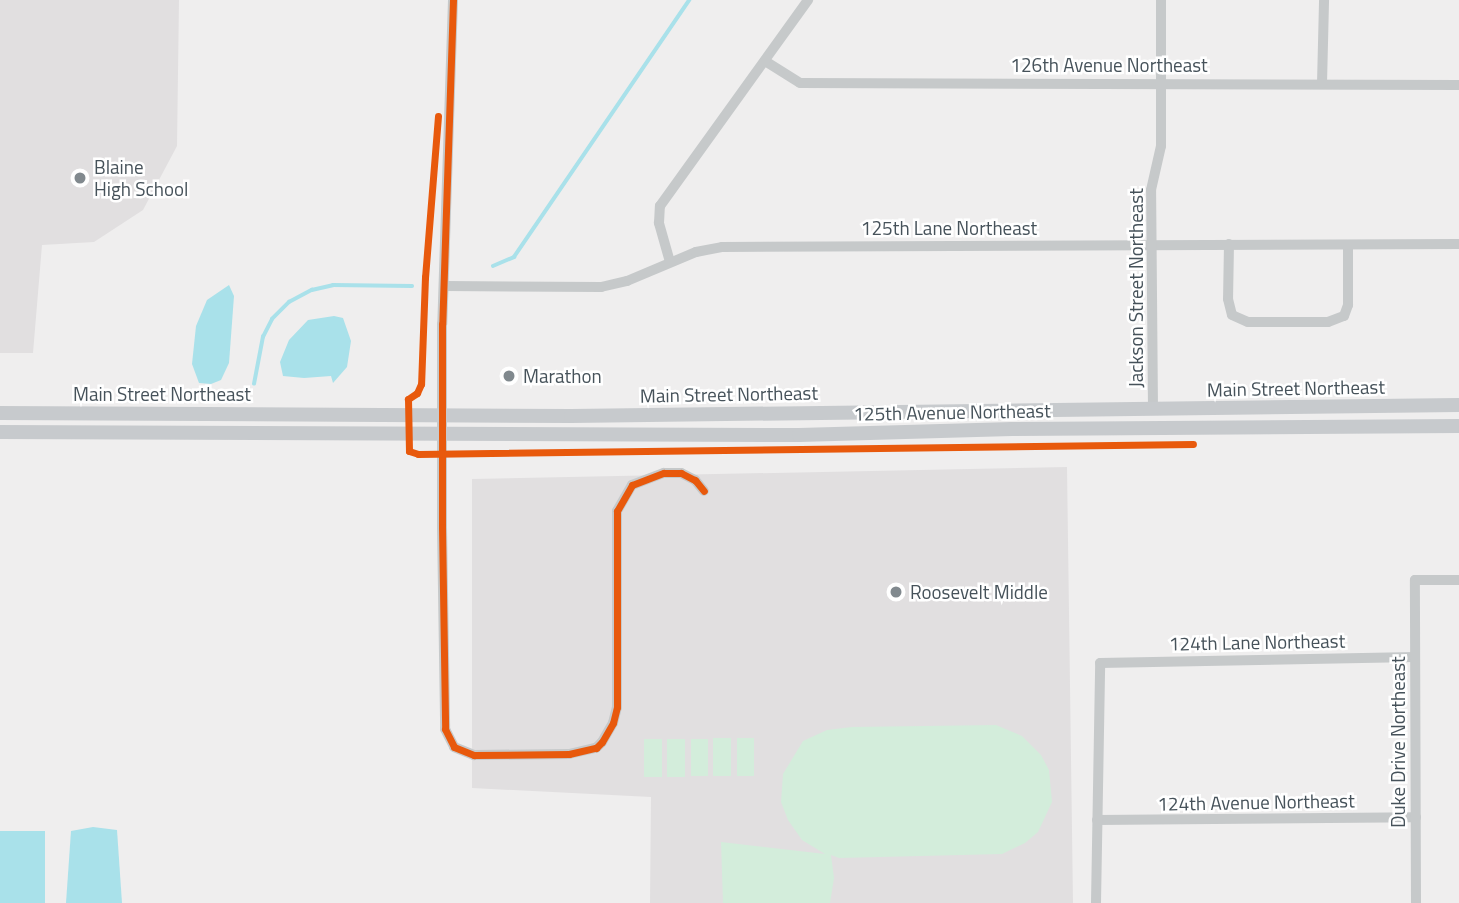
<!DOCTYPE html>
<html>
<head>
<meta charset="utf-8">
<style>
	body { margin:0 }
	#map { position:relative; width:1459px; height:903px; overflow:hidden; background:#efeeee; font-family:"Titillium Web",sans-serif }
	div>[style] { position:absolute }
	.education>* { inset:0; background:#e1dfe0 }
	.green>* { inset:0; background:#d3eddb; transform-origin:0 0 }
	.water>* { inset:0; background:#a9e1ea; transform-origin:0 0 }
	.stream>* { height:3.5px; margin:-1.75px; padding:0 1.75px; transform-origin:1.75px; border-radius:1.75px; background:#a9e1ea }
	.street>* { height:10px; margin:-5px; padding:0 5px; transform-origin:5px; border-radius:5px; background:#c6c9ca }
	.secondary>* { height:14px; margin:-7px; padding:0 7px; transform-origin:7px; border-radius:7px; background:#c7cacd }
	.cycleway>* { height:7px; margin:-3.5px; padding:0 3.5px; transform-origin:3.5px; border-radius:3.5px; background:#e8590c }
	.dots>* { width:19px; height:19px; translate:-50% -50%; box-sizing:border-box; border:4px solid #fff; border-radius:50% }
	span { translate:-50% -50%; white-space:nowrap; text-align:center; line-height:1.15; -webkit-text-stroke:5px #fff; paint-order:stroke }
	.street-label { font-size:19px; color:#46525a }
	.poi-label { font-size:19px; color:#46525a }
	.left { translate:0 -50%; text-align:left }
</style>
</head>
<body>
<div id="map">
	<div class="education">
		<div style="clip-path:polygon(0 0,179px 0,177px 146px,143px 210px,94px 242px,42px 245px,33px 353px,0 353px)"></div>
		<div style="clip-path:polygon(1067px 467px,1073px 903px,650px 903px,651px 797px,472px 788px,472px 479px)"></div>
	</div>
	<div class="green">
		<div style="clip-path:polygon(996px 725px,1022px 736px,1041px 755px,1049px 770px,1052px 802px,1038px 832px,1025px 843px,1002px 854px,839px 858px,831px 855px,834px 878px,830px 903px,723px 903px,721px 842px,825px 854px,802px 840px,788px 820px,781px 802px,783px 774px,803px 741px,827px 730px,852px 727px)"></div>
		<div style="left:731px;top:738px;width:38px;height:18px;rotate:90deg"></div>
		<div style="left:737px;top:738px;width:17px;height:38px"></div>
		<div style="left:644px;top:739px;width:18px;height:38px"></div>
		<div style="left:667px;top:739px;width:18px;height:38px"></div>
		<div style="left:691px;top:739px;width:17px;height:37px"></div>
	</div>
	<div class="water">
		<div style="clip-path:polygon(229px 285px,234px 296px,229px 363px,221px 380px,211px 384px,199px 383px,192px 364px,196px 326px,207px 300px)"></div>
		<div style="clip-path:polygon(334px 316px,343px 318px,351px 341px,347px 367px,333px 383px,331px 376px,304px 378px,283px 376px,280px 362px,289px 340px,308px 320px)"></div>
		<div style="clip-path:polygon(93px 827px,117px 830px,122px 903px,66px 903px,71px 831px)"></div>
		<div style="left:0;top:831px;width:45px;height:72px"></div>
	</div>
	<div class="stream">
		<div style="left:493px;top:266px;width:23px;rotate:-23deg"></div>
		<div style="left:514px;top:257px;width:311px;rotate:-55.7deg"></div>
		<div style="left:254px;top:384px;width:48px;rotate:-79.2deg"></div>
		<div style="left:263px;top:337px;width:20px;rotate:-63deg"></div>
		<div style="left:272px;top:319px;width:24px;rotate:-45deg"></div>
		<div style="left:289px;top:302px;width:26px;rotate:-28deg"></div>
		<div style="left:312px;top:290px;width:22px;rotate:-13deg"></div>
		<div style="left:333px;top:285px;width:79px;rotate:0.7deg"></div>
	</div>
	<div class="street">
		<div style="left:453px;top:0;width:324px;rotate:91.9deg"></div>
		<div style="left:442px;top:324px;width:203px;rotate:90deg"></div>
		<div style="left:442px;top:527px;width:202px;rotate:89.1deg"></div>
		<div style="left:445px;top:729px;width:20px;rotate:63deg"></div>
		<div style="left:454px;top:747px;width:22px;rotate:22deg"></div>
		<div style="left:474px;top:755px;width:95px;rotate:-0.6deg"></div>
		<div style="left:569px;top:754px;width:28px;rotate:-13deg"></div>
		<div style="left:596px;top:748px;width:8px;rotate:-45deg"></div>
		<div style="left:602px;top:742px;width:22px;rotate:-60deg"></div>
		<div style="left:613px;top:723px;width:16px;rotate:-76deg"></div>
		<div style="left:617px;top:707px;width:196px;rotate:-90deg"></div>
		<div style="left:617px;top:511px;width:30px;rotate:-60deg"></div>
		<div style="left:632px;top:485px;width:34px;rotate:-21deg"></div>
		<div style="left:664px;top:473px;width:17px"></div>
		<div style="left:681px;top:473px;width:16px;rotate:27deg"></div>
		<div style="left:695px;top:480px;width:14px;rotate:51deg"></div>
		<div style="left:765px;top:61px;width:41px;rotate:32.2deg"></div>
		<div style="left:800px;top:83px;width:659px;rotate:0.17deg"></div>
		<div style="left:1322px;top:84px;width:84px;rotate:-88.6deg"></div>
		<div style="left:1229px;top:244px;width:55px;rotate:91deg"></div>
		<div style="left:1228px;top:299px;width:16px;rotate:76deg"></div>
		<div style="left:1232px;top:315px;width:17px;rotate:24deg"></div>
		<div style="left:1248px;top:322px;width:80px"></div>
		<div style="left:1328px;top:322px;width:17px;rotate:-21deg"></div>
		<div style="left:1344px;top:316px;width:12px;rotate:-70deg"></div>
		<div style="left:1348px;top:305px;width:60px;rotate:-90deg"></div>
		<div style="left:670px;top:262px;width:41px;rotate:-105.8deg"></div>
		<div style="left:659px;top:223px;width:17px;rotate:-87deg"></div>
		<div style="left:660px;top:206px;width:254px;rotate:-54.3deg"></div>
		<div style="left:445px;top:286px;width:156px;rotate:0.4deg"></div>
		<div style="left:601px;top:287px;width:27px;rotate:-13deg"></div>
		<div style="left:627px;top:281px;width:75px;rotate:-22.8deg"></div>
		<div style="left:696px;top:252px;width:26px;rotate:-11deg"></div>
		<div style="left:722px;top:247px;width:737px;rotate:-0.23deg"></div>
		<div style="left:1153px;top:409px;width:219px;rotate:-90.5deg"></div>
		<div style="left:1151px;top:190px;width:45px;rotate:-77.2deg"></div>
		<div style="left:1161px;top:146px;width:146px;rotate:-90deg"></div>
		<div style="left:1097px;top:820px;width:319px;rotate:-0.5deg"></div>
		<div style="left:1096px;top:903px;width:240px;rotate:-89deg"></div>
		<div style="left:1100px;top:663px;width:315px;rotate:-1.1deg"></div>
		<div style="left:1416px;top:903px;width:323px;rotate:-90.2deg"></div>
		<div style="left:1415px;top:580px;width:44px"></div>
	</div>
	<div class="secondary">
		<div style="left:0;top:413px;width:571px;rotate:0.3deg"></div>
		<div style="left:571px;top:416px;width:888px;rotate:-0.71deg"></div>
		<div style="left:0;top:432px;width:799px;rotate:0.22deg"></div>
		<div style="left:799px;top:435px;width:213px;rotate:-1.6deg"></div>
		<div style="left:1012px;top:429px;width:447px;rotate:-0.4deg"></div>
	</div>
	<div class="cycleway">
		<div style="left:453px;top:0;width:324px;rotate:91.9deg"></div>
		<div style="left:442px;top:324px;width:203px;rotate:90deg"></div>
		<div style="left:442px;top:527px;width:202px;rotate:89.1deg"></div>
		<div style="left:445px;top:729px;width:20px;rotate:63deg"></div>
		<div style="left:454px;top:747px;width:22px;rotate:22deg"></div>
		<div style="left:474px;top:755px;width:95px;rotate:-0.6deg"></div>
		<div style="left:569px;top:754px;width:28px;rotate:-13deg"></div>
		<div style="left:596px;top:748px;width:8px;rotate:-45deg"></div>
		<div style="left:602px;top:742px;width:22px;rotate:-60deg"></div>
		<div style="left:613px;top:723px;width:16px;rotate:-76deg"></div>
		<div style="left:617px;top:707px;width:196px;rotate:-90deg"></div>
		<div style="left:617px;top:511px;width:30px;rotate:-60deg"></div>
		<div style="left:632px;top:485px;width:34px;rotate:-21deg"></div>
		<div style="left:664px;top:473px;width:17px"></div>
		<div style="left:681px;top:473px;width:16px;rotate:27deg"></div>
		<div style="left:695px;top:480px;width:14px;rotate:51deg"></div>
		<div style="left:438px;top:116px;width:162px;rotate:94.6deg"></div>
		<div style="left:425px;top:277px;width:107px;rotate:92.1deg"></div>
		<div style="left:421px;top:384px;width:10px;rotate:114deg"></div>
		<div style="left:417px;top:393px;width:11px;rotate:146deg"></div>
		<div style="left:408px;top:399px;width:52px;rotate:88.9deg"></div>
		<div style="left:409px;top:451px;width:9px;rotate:18deg"></div>
		<div style="left:418px;top:454px;width:775px;rotate:-0.74deg"></div>
	</div>
	<div class="dots">
		<div style="left:80px;top:178px;background:#81898e"></div>
		<div style="left:509px;top:376px;background:#81898e"></div>
		<div style="left:896px;top:592px;background:#81898e"></div>
	</div>
	<div class="street-label">
		<span style="left:1109px;top:65px">126th Avenue Northeast</span>
		<span style="left:949px;top:228px">125th Lane Northeast</span>
		<span style="left:1136px;top:288px;rotate:-90deg">Jackson Street Northeast</span>
		<span style="left:1296px;top:388px;rotate:-1deg">Main Street Northeast</span>
		<span style="left:162px;top:394px">Main Street Northeast</span>
		<span style="left:729px;top:394px;rotate:-1deg">Main Street Northeast</span>
		<span style="left:952px;top:412px;rotate:-1deg">125th Avenue Northeast</span>
		<span style="left:1257px;top:642px;rotate:-1deg">124th Lane Northeast</span>
		<span style="left:1398px;top:742px;rotate:-90deg">Duke Drive Northeast</span>
		<span style="left:1256px;top:802px;rotate:-1deg">124th Avenue Northeast</span>
	</div>
	<div class="poi-label">
		<span class="left" style="left:94px;top:178px">Blaine<br>High School</span>
		<span class="left" style="left:523px;top:376px">Marathon</span>
		<span class="left" style="left:910px;top:592px">Roosevelt Middle</span>
	</div>
</div>
</body>
</html>
